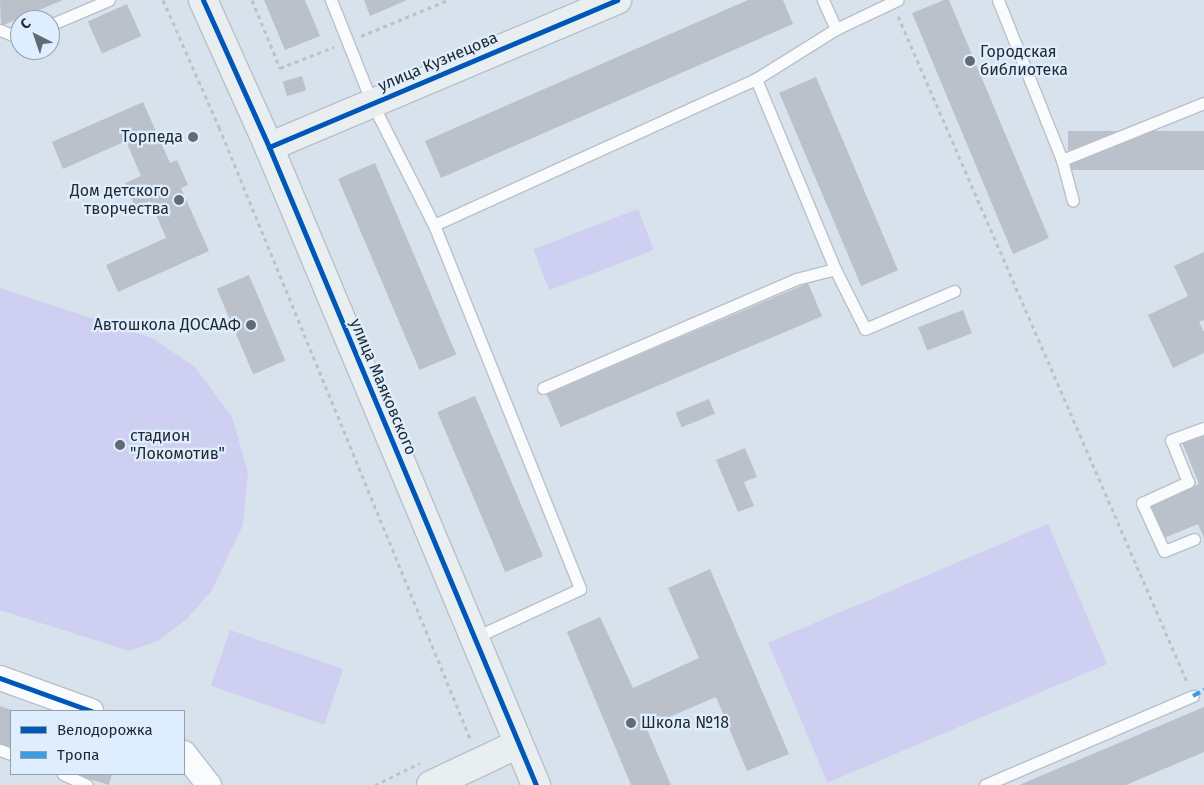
<!DOCTYPE html>
<html>
<head>
<meta charset="utf-8">
<style>
	body { margin:0 }
	#map { position:relative; width:1204px; height:785px; overflow:hidden; background:#d8e2ed; font-family:"Fira Sans",sans-serif }
	div>[style] { position:absolute }
	.green>* { inset:0; background:#cecff1; transform-origin:0 0 }
	.building>* { inset:0; background:#bbc1ca; transform-origin:0 0 }
	.path>* { height:3px; margin-top:-1.5px; transform-origin:0; background:repeating-linear-gradient(90deg,#bdc2c6 0 4px,transparent 0 8px) }
	.roads { filter:drop-shadow(1px 0 #b8c0c9) drop-shadow(-1px 0 #b8c0c9) drop-shadow(0 1px #b8c0c9) drop-shadow(0 -1px #b8c0c9) }
	.lane>* { height:11px; margin:-5.5px; padding:0 5.5px; transform-origin:5.5px; border-radius:5.5px; background:#f9fbfc }
	.street>* { height:24px; margin:-12px; padding:0 12px; transform-origin:12px; border-radius:12px; background:#f9fbfc }
	.secondary>* { height:28px; margin:-14px; padding:0 14px; transform-origin:14px; border-radius:14px; background:#e9eef1 }
	.quiet>* { height:4px; margin-top:-2px; transform-origin:0; background:repeating-linear-gradient(90deg,#3c9ce1 0 8px,transparent 0 12px) }
	.cycleway>* { height:5px; margin:-2.5px; padding:0 2.5px; transform-origin:2.5px; border-radius:2.5px; background:#0057b8 }
	.dots>* { width:14px; height:14px; translate:-50% -50%; box-sizing:border-box; border:2px solid #dfeeff; border-radius:50% }
	span { translate:-50% -50%; white-space:nowrap; text-align:center; line-height:1.15; -webkit-text-stroke:4.5px #dfeeff; paint-order:stroke }
	.poi-label { font-size:16px; color:#222931 }
	.left { translate:0 -50%; text-align:left }
	.right { translate:-100% -50%; text-align:right }
	.street-label { font-size:16px; color:#222931 }
	.legend { position:absolute; left:10px; top:710px; width:175px; height:65px; box-sizing:border-box; background:#dfeeff; border:1px solid #939fad; margin:0; padding:6px 9px; list-style:none; font-size:15px; color:#222931 }
	.legend li { display:flex; align-items:center; gap:10px; height:25px }
	.legend b { width:25px; border:1px solid #939fad }
	.north { position:absolute; left:10px; top:10px; width:50px; height:50px; box-sizing:border-box; background:#dfeeff; border:1px solid #939fad; border-radius:50%; rotate:319deg; font-size:14px; font-weight:700; line-height:20px; text-align:center; color:#222931 }
	.north::after { content:''; display:block; margin:auto; width:18px; height:22px; background:#626a73; clip-path:polygon(50% 0,100% 100%,50% 72%,0 100%) }
</style>
</head>
<body>
<div id="map">
	<div class="green">
		<div style="left:638px;top:209px;width:44px;height:112px;rotate:69deg"></div>
		<div style="clip-path:polygon(0 288px,152px 338px,195px 367px,232px 417px,248px 473px,243px 525px,212px 590px,186px 620px,158px 641px,129px 651px,0 610px)"></div>
		<div style="left:1048px;top:524px;width:152px;height:304px;rotate:67deg"></div>
		<div style="left:230px;top:630px;width:120px;height:59px;rotate:19deg"></div>
	</div>
	<div class="building">
		<div style="clip-path:polygon(0 0,63px 0,1px 26px)"></div>
		<div style="clip-path:polygon(264px 0,305px 0,320px 36px,285px 50px)"></div>
		<div style="clip-path:polygon(364px 0,407px 0,370px 16px)"></div>
		<div style="clip-path:polygon(748px 0,783px 0,793px 24px,441px 178px,425px 141px)"></div>
		<div style="clip-path:polygon(944px 0,949px 0,1049px 238px,1013px 254px,912px 13px)"></div>
		<div style="left:127px;top:4px;width:35px;height:43px;rotate:66deg"></div>
		<div style="left:302px;top:76px;width:15px;height:20px;rotate:74deg"></div>
		<div style="left:816px;top:77px;width:210px;height:40px;rotate:67deg"></div>
		<div style="clip-path:polygon(143px 102px,170px 163px,177px 160px,188px 185px,181px 188px,209px 251px,118px 292px,106px 265px,166px 238px,150px 201px,135px 207px,125px 183px,141px 176px,126px 141px,63px 169px,52px 142px)"></div>
		<div style="left:1204px;top:131px;width:39px;height:136px;rotate:90deg"></div>
		<div style="left:375px;top:163px;width:208px;height:40px;rotate:67deg"></div>
		<div style="clip-path:polygon(1204px 252px,1204px 320px,1199px 322px,1204px 332px,1204px 353px,1173px 368px,1148px 315px,1188px 296px,1174px 266px)"></div>
		<div style="left:249px;top:275px;width:93px;height:35px;rotate:67deg"></div>
		<div style="left:808px;top:283px;width:36px;height:284px;rotate:67deg"></div>
		<div style="left:963px;top:310px;width:25px;height:48px;rotate:69deg"></div>
		<div style="left:475px;top:396px;width:174px;height:41px;rotate:67deg"></div>
		<div style="left:709px;top:399px;width:16px;height:36px;rotate:68deg"></div>
		<div style="clip-path:polygon(1204px 433px,1204px 538px,1198px 524px,1164px 538px,1150px 504px,1199px 484px,1182px 442px)"></div>
		<div style="clip-path:polygon(745px 448px,757px 477px,744px 482px,754px 506px,738px 512px,716px 460px)"></div>
		<div style="clip-path:polygon(710px 569px,789px 754px,747px 771px,716px 697px,646px 727px,671px 785px,631px 785px,567px 632px,600px 617px,633px 688px,699px 658px,668px 588px)"></div>
		<div style="clip-path:polygon(0 706px,11px 710px,11px 752px,0 748px)"></div>
		<div style="clip-path:polygon(1204px 707px,1204px 752px,1126px 785px,1019px 785px)"></div>
		<div style="clip-path:polygon(73px 774px,112px 774px,109px 785px)"></div>
	</div>
	<div class="path">
		<div style="left:163px;top:0;width:139px;rotate:66.2deg"></div>
		<div style="left:219px;top:127px;width:661px;rotate:67.67deg"></div>
		<div style="left:252px;top:0;width:74px;rotate:67.6deg"></div>
		<div style="left:280px;top:68px;width:58px;rotate:-21.3deg"></div>
		<div style="left:898px;top:16px;width:728px;rotate:66.53deg"></div>
		<div style="left:361px;top:36px;width:94px;rotate:-22.5deg"></div>
		<div style="left:375px;top:785px;width:50px;rotate:-26.1deg"></div>
	</div>
	<div class="roads">
		<div class="lane">
			<div style="left:331px;top:0;width:111px;rotate:68.3deg"></div>
			<div style="left:372px;top:103px;width:137px;rotate:63.1deg"></div>
			<div style="left:434px;top:225px;width:354px;rotate:-24.4deg"></div>
			<div style="left:823px;top:0;width:32px;rotate:66deg"></div>
			<div style="left:998px;top:0;width:172px;rotate:68.2deg"></div>
			<div style="left:1062px;top:160px;width:42px;rotate:75deg"></div>
			<div style="left:50px;top:25px;width:64px;rotate:-23deg"></div>
			<div style="left:0;top:30px;width:22px;rotate:22deg"></div>
			<div style="left:1062px;top:160px;width:153px;rotate:-21.9deg"></div>
			<div style="left:434px;top:225px;width:392px;rotate:68.1deg"></div>
			<div style="left:580px;top:589px;width:117px;rotate:155.2deg"></div>
			<div style="left:835px;top:269px;width:67px;rotate:63.4deg"></div>
			<div style="left:865px;top:329px;width:97px;rotate:-23.1deg"></div>
			<div style="left:543px;top:388px;width:275px;rotate:-23.3deg"></div>
			<div style="left:796px;top:279px;width:40px;rotate:-14.4deg"></div>
			<div style="left:835px;top:269px;width:206px;rotate:-112.6deg"></div>
			<div style="left:756px;top:79px;width:94px;rotate:-32deg"></div>
			<div style="left:836px;top:29px;width:68px;rotate:-25.4deg"></div>
			<div style="left:1194px;top:539px;width:32px;rotate:158deg"></div>
			<div style="left:1164px;top:551px;width:53px;rotate:-114.6deg"></div>
			<div style="left:1142px;top:503px;width:51px;rotate:-24.5deg"></div>
			<div style="left:1188px;top:482px;width:45px;rotate:-112deg"></div>
			<div style="left:1171px;top:440px;width:35px;rotate:-20deg"></div>
			<div style="left:0;top:750px;width:12px;rotate:20deg"></div>
			<div style="left:63px;top:774px;width:26px;rotate:25deg"></div>
			<div style="left:985px;top:785px;width:226px;rotate:-23.2deg"></div>
		</div>
		<div class="street">
			<div style="left:0;top:678px;width:97px;rotate:19.9deg"></div>
			<div style="left:184px;top:753px;width:41px;rotate:52deg"></div>
		</div>
		<div class="secondary">
			<div style="left:203px;top:0;width:161px;rotate:65.8deg"></div>
			<div style="left:269px;top:147px;width:692px;rotate:67.29deg"></div>
			<div style="left:269px;top:147px;width:378px;rotate:-22.9deg"></div>
			<div style="left:431px;top:785px;width:96px;rotate:-25.2deg"></div>
		</div>
	</div>
	<div class="quiet">
		<div style="left:1193px;top:696px;width:13px;rotate:-29deg"></div>
	</div>
	<div class="cycleway">
		<div style="left:203px;top:0;width:161px;rotate:65.8deg"></div>
		<div style="left:269px;top:147px;width:692px;rotate:67.29deg"></div>
		<div style="left:269px;top:147px;width:378px;rotate:-22.9deg"></div>
		<div style="left:0;top:678px;width:97px;rotate:19.9deg"></div>
	</div>
	<div class="dots">
		<div style="left:970px;top:61px;background:#626a73"></div>
		<div style="left:193px;top:137px;background:#626a73"></div>
		<div style="left:179px;top:200px;background:#626a73"></div>
		<div style="left:251px;top:325px;background:#626a73"></div>
		<div style="left:120px;top:445px;background:#626a73"></div>
		<div style="left:631px;top:723px;background:#626a73"></div>
	</div>
	<div class="poi-label">
		<span class="left" style="left:980px;top:61px">Городская<br>библиотека</span>
		<span class="right" style="left:183px;top:137px">Торпеда</span>
		<span class="right" style="left:169px;top:200px">Дом детского<br>творчества</span>
		<span class="right" style="left:241px;top:325px">Автошкола ДОСААФ</span>
		<span class="left" style="left:130px;top:445px">стадион<br>"Локомотив"</span>
		<span class="left" style="left:641px;top:723px">Школа №18</span>
	</div>
	<div class="street-label">
		<span style="left:438px;top:62px;rotate:-23deg">улица Кузнецова</span>
		<span style="left:383px;top:387px;rotate:67deg">улица Маяковского</span>
	</div>
	<ul class="legend">
	<li><b style="height:6px;background:#0057b8"></b>Велодорожка</li>
	<li><b style="height:6px;background:#3c9ce1"></b>Тропа</li>
	</ul>
	<div class="north">С</div>
</div>
</body>
</html>
